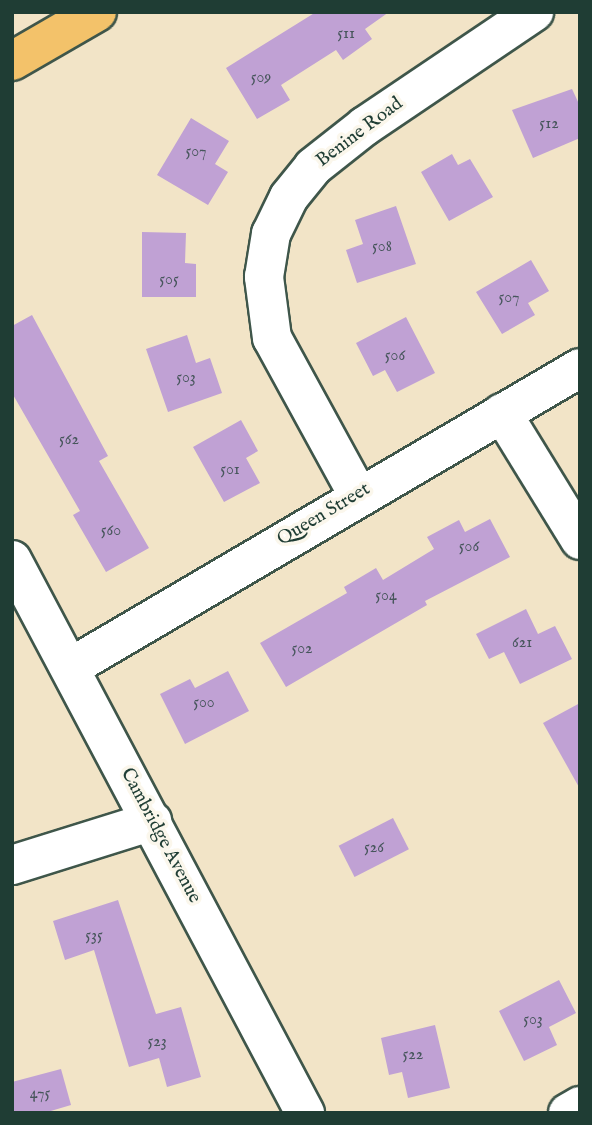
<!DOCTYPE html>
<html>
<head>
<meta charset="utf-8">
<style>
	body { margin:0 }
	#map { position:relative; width:592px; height:1125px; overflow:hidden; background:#f2e4c7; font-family:"IM FELL English",serif }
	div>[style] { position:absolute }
	.building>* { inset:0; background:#c0a1d4; transform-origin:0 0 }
	.roads { filter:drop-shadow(2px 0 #3f564a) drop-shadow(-2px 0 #3f564a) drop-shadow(0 2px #3f564a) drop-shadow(0 -2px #3f564a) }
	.minor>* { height:38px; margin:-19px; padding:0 19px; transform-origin:19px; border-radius:19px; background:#fff }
	.major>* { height:38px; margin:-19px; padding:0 19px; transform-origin:19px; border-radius:19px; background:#f3c26a }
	span { translate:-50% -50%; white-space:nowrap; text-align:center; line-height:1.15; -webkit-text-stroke:7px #fbf7ec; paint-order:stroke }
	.number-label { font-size:16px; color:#47565c }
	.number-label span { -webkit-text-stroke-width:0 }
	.street-label { font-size:19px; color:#1f3d34 }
	.frame { position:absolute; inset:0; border:14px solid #1f3d34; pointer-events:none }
</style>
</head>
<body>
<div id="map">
	<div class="building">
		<div style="clip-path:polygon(316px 12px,389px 12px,365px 29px,372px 39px,343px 60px,336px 50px,281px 85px,290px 100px,257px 119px,226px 68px)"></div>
		<div style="clip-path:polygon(572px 89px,580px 106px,580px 138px,533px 158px,512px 110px)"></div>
		<div style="clip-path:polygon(191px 118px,229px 141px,215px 164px,228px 172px,208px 205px,157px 175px)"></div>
		<div style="clip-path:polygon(452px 154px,458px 165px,470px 159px,493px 197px,449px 221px,421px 172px)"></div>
		<div style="clip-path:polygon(396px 206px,416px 264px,357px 283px,346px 250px,363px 244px,355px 220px)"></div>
		<div style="clip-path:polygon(142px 232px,186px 233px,185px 263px,196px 264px,196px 297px,142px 297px)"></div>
		<div style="clip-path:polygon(531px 260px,549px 291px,528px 303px,535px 315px,502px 334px,476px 292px)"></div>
		<div style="clip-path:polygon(32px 315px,108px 456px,99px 461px,149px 548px,106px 572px,73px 515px,80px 511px,12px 393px,12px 326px)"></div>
		<div style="clip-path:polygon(406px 317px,435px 373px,397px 392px,385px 370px,373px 376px,356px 343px)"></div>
		<div style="clip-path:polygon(187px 335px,196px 363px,210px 358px,222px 393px,168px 412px,146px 349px)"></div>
		<div style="clip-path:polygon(241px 420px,258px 451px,246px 458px,260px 483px,224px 502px,193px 447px)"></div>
		<div style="clip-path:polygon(490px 519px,510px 557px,425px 601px,427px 605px,286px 687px,260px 643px,347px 593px,344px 587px,376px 568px,383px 580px,434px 549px,427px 537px,459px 520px,465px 532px)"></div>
		<div style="clip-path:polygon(526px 609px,538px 634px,555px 626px,572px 659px,520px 684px,504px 652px,489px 659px,476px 634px)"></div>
		<div style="clip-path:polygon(228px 671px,249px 711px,185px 744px,160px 694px,190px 679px,195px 688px)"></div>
		<div style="clip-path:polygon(580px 703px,580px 789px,543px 723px)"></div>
		<div style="left:393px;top:818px;width:35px;height:61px;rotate:63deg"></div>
		<div style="clip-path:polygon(118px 900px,156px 1014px,181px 1007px,201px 1077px,167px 1087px,159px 1058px,129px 1067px,94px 950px,65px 960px,53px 921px)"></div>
		<div style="clip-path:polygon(559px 980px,576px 1013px,549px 1027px,557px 1045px,524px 1061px,499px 1011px)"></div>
		<div style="clip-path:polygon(435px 1025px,450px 1088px,408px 1098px,402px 1072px,389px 1075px,381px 1038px)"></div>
		<div style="clip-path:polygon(61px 1069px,71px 1105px,44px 1113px,12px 1113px,12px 1082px)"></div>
	</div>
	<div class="roads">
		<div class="minor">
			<div style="left:502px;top:413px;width:149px;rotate:58.4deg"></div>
			<div style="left:358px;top:495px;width:179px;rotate:-118.7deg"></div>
			<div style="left:272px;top:338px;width:62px;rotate:-97.5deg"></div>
			<div style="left:264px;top:277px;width:44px;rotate:-80.8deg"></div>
			<div style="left:271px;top:234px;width:41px;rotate:-64.1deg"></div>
			<div style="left:289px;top:197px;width:38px;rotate:-51deg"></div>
			<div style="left:313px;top:167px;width:66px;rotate:-38.3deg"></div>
			<div style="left:365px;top:126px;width:204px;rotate:-34deg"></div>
			<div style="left:12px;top:560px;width:626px;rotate:62.08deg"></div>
			<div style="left:71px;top:667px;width:590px;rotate:-30.43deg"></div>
			<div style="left:12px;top:865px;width:147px;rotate:-17.4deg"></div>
			<div style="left:568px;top:1113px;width:14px;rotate:-30deg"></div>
		</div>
		<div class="major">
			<div style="left:12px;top:61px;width:98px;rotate:-30deg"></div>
		</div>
	</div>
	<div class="number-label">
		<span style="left:346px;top:34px">511</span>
		<span style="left:261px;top:78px">509</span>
		<span style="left:549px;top:124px">512</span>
		<span style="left:196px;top:152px">507</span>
		<span style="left:382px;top:247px">508</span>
		<span style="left:169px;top:280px">505</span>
		<span style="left:509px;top:298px">507</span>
		<span style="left:395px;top:356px">506</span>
		<span style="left:186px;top:378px">503</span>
		<span style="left:69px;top:440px">562</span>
		<span style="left:230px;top:470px">501</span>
		<span style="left:111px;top:531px">560</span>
		<span style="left:469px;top:547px">506</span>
		<span style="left:386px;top:596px">504</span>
		<span style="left:522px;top:643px">621</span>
		<span style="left:302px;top:649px">502</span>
		<span style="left:204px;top:703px">500</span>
		<span style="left:374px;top:848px">526</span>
		<span style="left:94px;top:936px">535</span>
		<span style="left:533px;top:1020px">503</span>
		<span style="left:157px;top:1042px">523</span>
		<span style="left:413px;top:1055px">522</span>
		<span style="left:40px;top:1094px">475</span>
	</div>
	<div class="street-label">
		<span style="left:360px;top:133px;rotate:-37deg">Benine Road</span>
		<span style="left:324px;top:515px;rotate:-31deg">Queen Street</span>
		<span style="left:160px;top:836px;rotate:62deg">Cambridge Avenue</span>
	</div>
	<div class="frame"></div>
</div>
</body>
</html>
